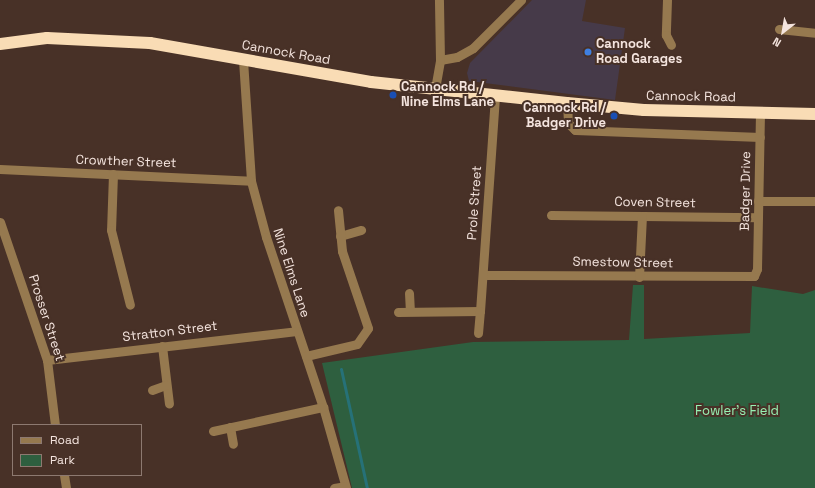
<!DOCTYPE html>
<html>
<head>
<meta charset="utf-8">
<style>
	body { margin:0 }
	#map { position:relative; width:815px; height:488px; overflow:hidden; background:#483127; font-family:"Space Grotesk",sans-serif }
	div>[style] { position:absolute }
	.commercial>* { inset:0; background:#463a49 }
	.green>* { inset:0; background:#2e5f3f }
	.stream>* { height:3px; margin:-1.5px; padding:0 1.5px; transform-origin:1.5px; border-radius:1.5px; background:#267178 }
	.minor>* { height:9px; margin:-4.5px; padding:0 4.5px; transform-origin:4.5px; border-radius:4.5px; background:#96794f }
	.highway>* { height:12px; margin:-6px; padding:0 6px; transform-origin:6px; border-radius:6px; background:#f9dcb5 }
	.dots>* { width:11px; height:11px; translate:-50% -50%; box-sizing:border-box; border:2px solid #483127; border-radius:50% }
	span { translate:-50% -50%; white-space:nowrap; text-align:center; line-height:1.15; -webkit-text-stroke:4px #483127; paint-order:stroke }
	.poi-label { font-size:13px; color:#f4e4de; font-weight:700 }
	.left { translate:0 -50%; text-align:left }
	.right { translate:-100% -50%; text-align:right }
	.street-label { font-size:13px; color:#f4e4de }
	.park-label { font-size:13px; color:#97f1b3 }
	.legend { position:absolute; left:12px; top:424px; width:130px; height:52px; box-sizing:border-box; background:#483127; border:1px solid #8d7970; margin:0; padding:5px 7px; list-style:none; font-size:12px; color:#f4e4de }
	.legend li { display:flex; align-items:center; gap:8px; height:20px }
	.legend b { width:20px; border:1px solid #8d7970 }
	.north { position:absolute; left:763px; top:12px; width:40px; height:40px; -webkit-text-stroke:3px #483127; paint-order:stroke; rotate:211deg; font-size:11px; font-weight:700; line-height:16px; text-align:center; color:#f4e4de }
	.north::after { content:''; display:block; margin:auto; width:14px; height:18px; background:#f4e4de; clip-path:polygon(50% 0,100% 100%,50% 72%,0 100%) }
</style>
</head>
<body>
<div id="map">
	<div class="commercial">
		<div style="clip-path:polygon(532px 0,586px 0,582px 21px,625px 28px,615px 100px,469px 81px,467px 73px,470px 63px)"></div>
	</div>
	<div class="green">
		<div style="clip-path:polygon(633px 285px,644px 285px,644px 339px,750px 333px,752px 286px,803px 294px,815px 290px,815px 488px,352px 488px,322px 363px,473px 342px,629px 340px)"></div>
	</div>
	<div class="stream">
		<div style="left:341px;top:369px;width:122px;rotate:77.7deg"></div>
	</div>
	<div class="minor">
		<div style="left:667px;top:0;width:35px;rotate:92deg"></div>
		<div style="left:666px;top:35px;width:11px;rotate:63deg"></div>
		<div style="left:779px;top:29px;width:36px;rotate:6deg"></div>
		<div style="left:243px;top:60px;width:121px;rotate:86.2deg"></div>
		<div style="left:251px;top:181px;width:58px;rotate:75deg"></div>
		<div style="left:266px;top:237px;width:179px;rotate:71.5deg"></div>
		<div style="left:323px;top:407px;width:84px;rotate:74.1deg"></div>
		<div style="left:440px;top:60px;width:17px;rotate:-10deg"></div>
		<div style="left:457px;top:57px;width:18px;rotate:-29deg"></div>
		<div style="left:473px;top:48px;width:68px;rotate:-45deg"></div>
		<div style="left:435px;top:89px;width:29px;rotate:-80deg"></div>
		<div style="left:440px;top:60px;width:60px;rotate:-91deg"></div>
		<div style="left:567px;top:103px;width:20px;rotate:87deg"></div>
		<div style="left:568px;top:123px;width:10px;rotate:45deg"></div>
		<div style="left:575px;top:130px;width:185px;rotate:2.2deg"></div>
		<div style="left:0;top:169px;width:251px;rotate:2.7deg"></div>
		<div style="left:113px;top:174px;width:56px;rotate:92deg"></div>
		<div style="left:111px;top:230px;width:77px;rotate:75.8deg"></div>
		<div style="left:758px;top:201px;width:57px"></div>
		<div style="left:551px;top:215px;width:207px;rotate:0.6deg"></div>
		<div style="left:0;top:222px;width:146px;rotate:71.2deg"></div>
		<div style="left:47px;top:360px;width:65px;rotate:83deg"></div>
		<div style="left:340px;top:236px;width:22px;rotate:-16deg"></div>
		<div style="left:483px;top:275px;width:271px;rotate:0.2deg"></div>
		<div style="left:754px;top:276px;width:8px;rotate:-67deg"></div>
		<div style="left:757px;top:269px;width:156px;rotate:-88.9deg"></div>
		<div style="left:639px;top:277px;width:61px;rotate:-87.2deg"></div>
		<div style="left:409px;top:293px;width:18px;rotate:87deg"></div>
		<div style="left:398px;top:312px;width:82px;rotate:-0.7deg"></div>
		<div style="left:480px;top:311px;width:217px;rotate:-86deg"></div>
		<div style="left:478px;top:333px;width:22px;rotate:-85deg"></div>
		<div style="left:162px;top:346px;width:58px;rotate:83.1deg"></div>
		<div style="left:306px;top:356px;width:52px;rotate:-13.2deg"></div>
		<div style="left:357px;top:344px;width:19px;rotate:-55deg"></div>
		<div style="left:368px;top:328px;width:81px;rotate:-108.7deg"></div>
		<div style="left:342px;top:251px;width:41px;rotate:-95.6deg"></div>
		<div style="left:47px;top:360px;width:251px;rotate:-6.6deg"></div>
		<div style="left:152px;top:390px;width:15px;rotate:-20deg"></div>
		<div style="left:230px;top:427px;width:17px;rotate:80deg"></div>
		<div style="left:213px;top:431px;width:113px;rotate:-12.3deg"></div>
		<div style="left:64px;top:475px;width:13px;rotate:81deg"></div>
		<div style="left:334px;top:488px;width:11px;rotate:-10deg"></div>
	</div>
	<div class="highway">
		<div style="left:0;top:44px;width:47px;rotate:-7.3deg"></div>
		<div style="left:47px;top:38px;width:103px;rotate:2.8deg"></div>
		<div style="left:150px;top:43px;width:224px;rotate:10deg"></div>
		<div style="left:371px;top:82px;width:197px;rotate:6.1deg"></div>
		<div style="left:567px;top:103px;width:77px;rotate:5.2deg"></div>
		<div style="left:644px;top:110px;width:171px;rotate:1.3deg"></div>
	</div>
	<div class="dots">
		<div style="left:588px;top:52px;background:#3f7fe0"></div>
		<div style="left:393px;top:95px;background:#1a4fb4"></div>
		<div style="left:614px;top:116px;background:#1a4fb4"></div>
	</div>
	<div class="poi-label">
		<span class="left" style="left:596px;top:52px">Cannock<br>Road Garages</span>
		<span class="left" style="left:401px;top:95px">Cannock Rd /<br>Nine Elms Lane</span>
		<span class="right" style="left:606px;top:116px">Cannock Rd /<br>Badger Drive</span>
	</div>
	<div class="street-label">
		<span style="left:286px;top:53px;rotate:10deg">Cannock Road</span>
		<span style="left:691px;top:97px;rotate:1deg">Cannock Road</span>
		<span style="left:126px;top:162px;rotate:2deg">Crowther Street</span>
		<span style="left:746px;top:191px;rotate:-89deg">Badger Drive</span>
		<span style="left:475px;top:203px;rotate:-86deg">Prole Street</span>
		<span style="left:655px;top:203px;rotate:1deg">Coven Street</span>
		<span style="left:623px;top:263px;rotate:1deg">Smestow Street</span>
		<span style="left:291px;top:273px;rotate:72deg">Nine Elms Lane</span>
		<span style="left:46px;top:318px;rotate:72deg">Prosser Street</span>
		<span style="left:170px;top:332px;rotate:-7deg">Stratton Street</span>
	</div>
	<div class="park-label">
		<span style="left:737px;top:411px">Fowler's Field</span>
	</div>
	<ul class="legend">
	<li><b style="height:5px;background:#96794f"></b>Road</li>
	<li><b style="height:11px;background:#2e5f3f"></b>Park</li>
	</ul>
	<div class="north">N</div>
</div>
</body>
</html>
